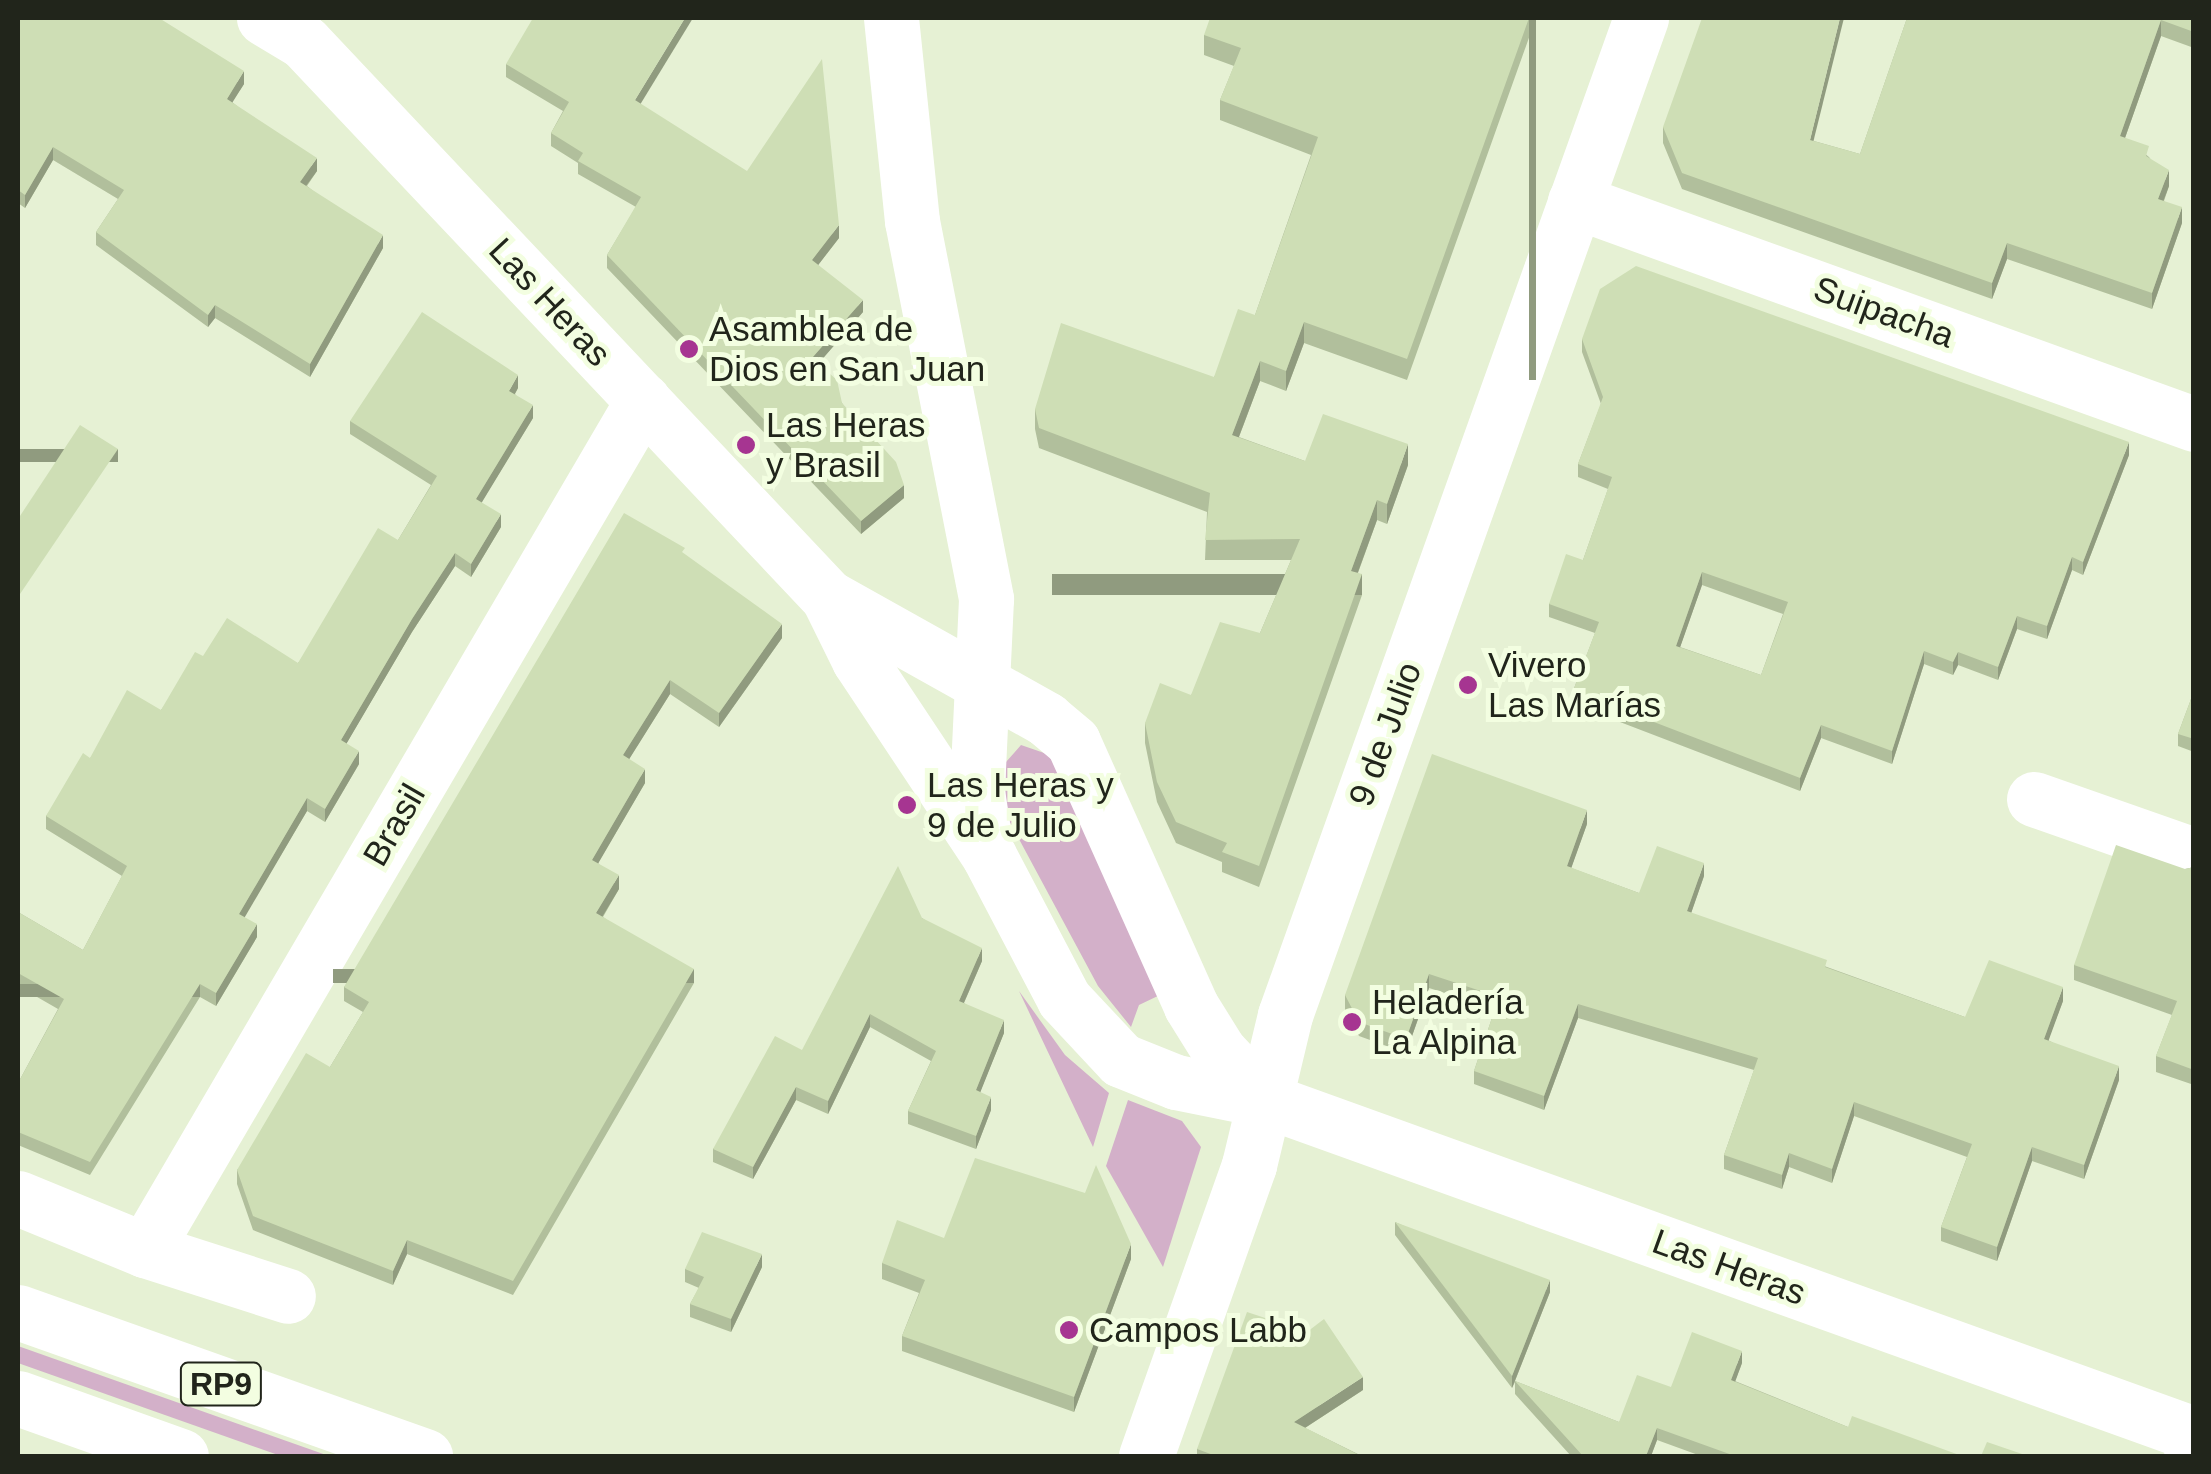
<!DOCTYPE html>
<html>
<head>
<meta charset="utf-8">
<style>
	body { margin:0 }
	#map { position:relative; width:2211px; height:1474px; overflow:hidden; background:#e6f1d4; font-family:Arial,sans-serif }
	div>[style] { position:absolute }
	.green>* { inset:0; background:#d3b0c9 }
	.minor>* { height:55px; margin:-27.5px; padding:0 27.5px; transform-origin:27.5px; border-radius:27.5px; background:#fff }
	.major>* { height:55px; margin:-27.5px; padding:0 27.5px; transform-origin:27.5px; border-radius:27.5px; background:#fff }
	.wall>* { inset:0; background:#b1bf9c }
	.shaded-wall>* { inset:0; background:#909b7f; transform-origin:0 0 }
	.building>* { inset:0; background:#cedeb5 }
	.dots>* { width:28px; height:28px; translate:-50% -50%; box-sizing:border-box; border:5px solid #f3fee1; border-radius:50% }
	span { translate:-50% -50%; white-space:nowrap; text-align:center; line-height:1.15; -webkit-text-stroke:10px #f3fee1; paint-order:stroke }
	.shield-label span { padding:2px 8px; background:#f3fee1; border:2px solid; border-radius:8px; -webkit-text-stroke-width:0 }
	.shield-label { font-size:32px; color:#21251b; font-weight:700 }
	.street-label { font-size:35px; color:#21251b }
	.poi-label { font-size:35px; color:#21251b }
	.left { translate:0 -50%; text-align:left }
	.frame { position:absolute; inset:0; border:20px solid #21251b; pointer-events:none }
</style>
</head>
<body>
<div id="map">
	<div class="green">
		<div style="clip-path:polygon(1021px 745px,1050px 755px,1162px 994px,1139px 1005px,1131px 1027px,1098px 986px,1005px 813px,1006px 762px)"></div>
		<div style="clip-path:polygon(1019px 991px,1065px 1055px,1109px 1093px,1093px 1147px)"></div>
		<div style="clip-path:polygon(1128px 1100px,1182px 1121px,1201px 1147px,1163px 1267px,1106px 1166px)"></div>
		<div style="clip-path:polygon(18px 1346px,329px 1456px,281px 1456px,18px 1363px)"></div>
	</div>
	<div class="minor">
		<div style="left:264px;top:18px;width:47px;rotate:31deg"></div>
		<div style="left:304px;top:42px;width:763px;rotate:46.65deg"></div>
		<div style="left:828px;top:597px;width:70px;rotate:63.8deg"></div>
		<div style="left:859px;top:660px;width:235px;rotate:56.4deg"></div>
		<div style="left:989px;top:856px;width:161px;rotate:62.3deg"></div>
		<div style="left:1064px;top:999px;width:83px;rotate:46.9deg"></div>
		<div style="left:1121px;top:1060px;width:59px;rotate:21.8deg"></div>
		<div style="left:1176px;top:1082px;width:91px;rotate:11.4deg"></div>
		<div style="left:1265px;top:1100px;width:987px;rotate:19.77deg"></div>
		<div style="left:891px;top:18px;width:204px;rotate:84.1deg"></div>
		<div style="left:912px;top:221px;width:385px;rotate:78.9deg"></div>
		<div style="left:986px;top:599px;width:192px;rotate:92.7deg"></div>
		<div style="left:977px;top:791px;width:54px;rotate:81.4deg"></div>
		<div style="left:1575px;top:201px;width:658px;rotate:19.81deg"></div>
		<div style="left:828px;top:597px;width:250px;rotate:29.2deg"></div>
		<div style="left:1046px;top:719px;width:35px;rotate:40deg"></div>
		<div style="left:1073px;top:742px;width:289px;rotate:65.9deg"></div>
		<div style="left:1191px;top:1006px;width:53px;rotate:58.1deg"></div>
		<div style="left:1219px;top:1051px;width:67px;rotate:46.8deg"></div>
		<div style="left:2034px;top:799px;width:170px;rotate:19.3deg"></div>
		<div style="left:18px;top:1198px;width:137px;rotate:22.3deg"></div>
		<div style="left:145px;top:1250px;width:150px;rotate:17.8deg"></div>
		<div style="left:145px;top:1250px;width:985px;rotate:-59.63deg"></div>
		<div style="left:1146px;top:1456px;width:309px;rotate:-70.5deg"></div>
		<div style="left:1249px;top:1165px;width:154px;rotate:-76.5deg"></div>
		<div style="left:1285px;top:1015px;width:1059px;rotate:-70.35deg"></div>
	</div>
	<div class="major">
		<div style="left:18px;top:1312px;width:432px;rotate:19.5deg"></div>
		<div style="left:18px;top:1398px;width:173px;rotate:19.6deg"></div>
		<div style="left:2191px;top:1456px;width:8px;rotate:-67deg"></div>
	</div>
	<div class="wall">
		<div style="clip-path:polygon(18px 18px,244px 84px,232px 102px,317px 171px,307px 186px,383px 248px,310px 377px,215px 318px,208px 327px,96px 245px,96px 232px,118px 199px,53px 160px,25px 208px,18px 203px)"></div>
		<div style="clip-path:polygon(1536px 18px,1407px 380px,1304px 343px,1286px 391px,1260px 381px,1239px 437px,1305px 461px,1408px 465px,1387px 524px,1377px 520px,1358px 573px,1362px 595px,1259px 887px,1222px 872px,1222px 862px,1176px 843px,1157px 802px,1145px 743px,1145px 723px,1191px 695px,1260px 633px,1291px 560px,1205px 560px,1207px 512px,1039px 448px,1035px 429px,1035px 409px,1214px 377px,1255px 315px,1311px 155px,1220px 120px,1220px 100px,1234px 66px,1204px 55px,1204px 35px)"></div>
		<div style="clip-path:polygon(1907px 18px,2194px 18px,2194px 48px,2161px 36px,2125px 138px,2149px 157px,2169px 186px,2164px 201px,2182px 223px,2152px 309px,2007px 259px,1992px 299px,1682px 189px,1663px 143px,1663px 127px,1814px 141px,1860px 154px)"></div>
		<div style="clip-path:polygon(506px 64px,640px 104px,839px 238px,818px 265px,863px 312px,818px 364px,842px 403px,904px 498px,861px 534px,607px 268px,607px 255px,636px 207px,578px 174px,578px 163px,551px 146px,551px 133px,563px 111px,506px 77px)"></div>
		<div style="clip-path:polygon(evenodd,1582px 339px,2129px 455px,2083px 575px,2072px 570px,2047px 639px,2017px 629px,1998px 680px,1958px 665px,1953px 675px,1924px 664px,1892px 764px,1821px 738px,1800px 791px,1573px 704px,1573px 691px,1595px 633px,1549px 617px,1549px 604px,1583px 560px,1608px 489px,1578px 477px,1578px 464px,1601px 404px,1582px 352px,1582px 339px,1702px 585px,1783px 614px,1761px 675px,1680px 647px,1702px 585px)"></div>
		<div style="clip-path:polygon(518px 388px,515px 394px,533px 418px,481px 503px,501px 527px,471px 577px,455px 566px,412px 632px,346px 744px,359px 764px,325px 822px,307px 811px,244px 917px,257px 937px,216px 1006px,200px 997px,90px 1175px,18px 1145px,18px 1083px,58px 1009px,18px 986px,18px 912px,83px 950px,122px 876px,46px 829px,46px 816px,90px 758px,161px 710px,203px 656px,298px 663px,398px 540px,431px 485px,350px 434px,350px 421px)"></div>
		<div style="clip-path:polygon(685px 555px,782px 638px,719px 727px,670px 694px,629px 759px,645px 783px,598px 863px,619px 889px,603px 917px,694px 983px,513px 1295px,407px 1254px,393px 1285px,253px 1230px,237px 1184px,237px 1170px,330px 1067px,363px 1012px,344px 1001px,344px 987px)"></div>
		<div style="clip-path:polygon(2194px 691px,2194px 752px,2178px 746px,2178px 734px)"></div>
		<div style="clip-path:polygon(1587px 824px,1571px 868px,1639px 893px,1704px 876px,1691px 913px,1827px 967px,1965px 1017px,2063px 1001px,2048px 1040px,2119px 1080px,2084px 1179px,2032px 1161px,1997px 1261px,1941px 1241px,1941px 1227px,1967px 1157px,1854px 1116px,1832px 1183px,1789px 1167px,1782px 1189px,1724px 1169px,1724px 1155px,1754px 1070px,1578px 1018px,1544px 1110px,1474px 1084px,1474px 1071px,1495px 1009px,1429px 988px,1406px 1053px,1359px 1036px,1345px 1009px,1345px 995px)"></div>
		<div style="clip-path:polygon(2194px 867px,2194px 1085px,2156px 1072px,2156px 1056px,2172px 1015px,2074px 980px,2074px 965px,2185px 869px)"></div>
		<div style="clip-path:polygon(922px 918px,982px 961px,964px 1003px,1004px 1033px,980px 1092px,991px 1110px,976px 1149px,908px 1124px,908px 1111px,931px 1061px,870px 1027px,828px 1114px,796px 1100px,753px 1179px,713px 1162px,713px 1149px)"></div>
		<div style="clip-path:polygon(1395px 1222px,1550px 1292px,1515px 1381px,1619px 1422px,1671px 1387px,1742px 1363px,1735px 1381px,1848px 1427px,1962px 1456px,1701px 1456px,1657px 1440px,1651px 1456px,1571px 1456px,1515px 1394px,1515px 1382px,1512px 1388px,1395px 1235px)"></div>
		<div style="clip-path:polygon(944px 1238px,1131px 1259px,1074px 1412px,902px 1351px,902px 1336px,919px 1293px,882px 1279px,882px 1263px)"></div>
		<div style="clip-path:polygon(762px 1267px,731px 1332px,690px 1317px,690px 1304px,699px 1288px,685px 1282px,685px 1269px)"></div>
		<div style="clip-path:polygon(1363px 1390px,1305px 1428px,1362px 1456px,1197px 1456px,1197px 1449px)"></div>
	</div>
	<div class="shaded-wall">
		<div style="clip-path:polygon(685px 18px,693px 18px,635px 113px,635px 100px)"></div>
		<div style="left:1529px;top:18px;width:7px;height:362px"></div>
		<div style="clip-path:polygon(1840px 18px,1844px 18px,1810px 155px,1810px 140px)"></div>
		<div style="clip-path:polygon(2161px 20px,2161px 36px,2120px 152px,2120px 136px)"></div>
		<div style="clip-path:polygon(244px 71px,244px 84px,227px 111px,227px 99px)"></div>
		<div style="clip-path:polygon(53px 147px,53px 160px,25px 208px,25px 195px)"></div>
		<div style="clip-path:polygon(317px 158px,317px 171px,300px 194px,300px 182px)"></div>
		<div style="clip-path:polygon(2169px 170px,2169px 186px,2158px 215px,2158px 199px)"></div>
		<div style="clip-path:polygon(2182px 207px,2182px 223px,2152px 309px,2152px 293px)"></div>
		<div style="clip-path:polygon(839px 225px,839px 238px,812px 273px,812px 260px)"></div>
		<div style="clip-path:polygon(383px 235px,383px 248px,310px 377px,310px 364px)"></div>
		<div style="clip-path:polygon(2007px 243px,2007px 259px,1992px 299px,1992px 283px)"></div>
		<div style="clip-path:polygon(863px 300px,863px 312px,812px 371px,812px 358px)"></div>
		<div style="clip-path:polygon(215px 305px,215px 318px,208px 327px,208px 315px)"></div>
		<div style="clip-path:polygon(1304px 322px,1304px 343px,1286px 391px,1286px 371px)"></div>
		<div style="clip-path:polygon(1260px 361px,1260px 381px,1232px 455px,1232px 435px)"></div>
		<div style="clip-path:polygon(518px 375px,518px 388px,509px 404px,509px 391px)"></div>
		<div style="clip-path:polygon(533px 405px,533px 418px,476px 512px,476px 499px)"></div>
		<div style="clip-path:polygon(2129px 442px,2129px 455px,2083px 575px,2083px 562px)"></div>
		<div style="clip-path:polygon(1408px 444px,1408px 465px,1387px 524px,1387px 504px)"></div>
		<div style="left:118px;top:449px;width:13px;height:179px;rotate:90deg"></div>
		<div style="clip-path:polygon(904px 485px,904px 498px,861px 534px,861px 521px)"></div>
		<div style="clip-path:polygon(1377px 500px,1377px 520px,1351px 591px,1351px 571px)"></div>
		<div style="clip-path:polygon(501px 514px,501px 527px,471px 577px,471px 564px)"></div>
		<div style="clip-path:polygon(455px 553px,455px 566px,412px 632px,341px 753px,341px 740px,412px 619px)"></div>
		<div style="clip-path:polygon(2072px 557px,2072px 570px,2047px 639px,2047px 626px)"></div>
		<div style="clip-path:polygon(1702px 572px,1702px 585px,1676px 659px,1676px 646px)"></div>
		<div style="left:1362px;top:574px;width:21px;height:310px;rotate:90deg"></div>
		<div style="clip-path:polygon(2017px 616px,2017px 629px,1998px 680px,1998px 667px)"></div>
		<div style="clip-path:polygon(782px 624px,782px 638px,719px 727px,719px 713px)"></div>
		<div style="clip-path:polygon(1924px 651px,1924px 664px,1892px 764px,1892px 751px)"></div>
		<div style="clip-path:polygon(1958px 652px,1958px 665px,1953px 675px,1953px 662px)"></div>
		<div style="clip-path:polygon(670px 680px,670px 694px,623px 769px,623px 755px)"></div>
		<div style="clip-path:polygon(1821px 725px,1821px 738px,1800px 791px,1800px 778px)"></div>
		<div style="clip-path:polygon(359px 751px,359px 764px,325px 822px,325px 809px)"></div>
		<div style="clip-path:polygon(645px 769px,645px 783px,592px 874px,592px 860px)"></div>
		<div style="clip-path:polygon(307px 798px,307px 811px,239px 927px,239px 914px)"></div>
		<div style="clip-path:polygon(1587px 810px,1587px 824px,1567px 880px,1567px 866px)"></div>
		<div style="clip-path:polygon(1704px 863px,1704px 876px,1687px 925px,1687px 911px)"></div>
		<div style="clip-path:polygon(619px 875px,619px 889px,596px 927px,596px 913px)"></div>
		<div style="clip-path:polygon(257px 924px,257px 937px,216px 1006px,216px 993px)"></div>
		<div style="clip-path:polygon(982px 948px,982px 961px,959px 1014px,959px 1001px)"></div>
		<div style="left:694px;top:969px;width:14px;height:361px;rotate:90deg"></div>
		<div style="clip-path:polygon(1429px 974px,1429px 988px,1406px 1053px,1406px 1039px)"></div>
		<div style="left:200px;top:984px;width:13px;height:209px;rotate:90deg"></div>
		<div style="clip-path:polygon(2063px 987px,2063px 1001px,2044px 1053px,2044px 1039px)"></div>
		<div style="clip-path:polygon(1578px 1004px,1578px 1018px,1544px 1110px,1544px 1096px)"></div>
		<div style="clip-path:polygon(870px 1014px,870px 1027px,828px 1114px,828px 1101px)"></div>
		<div style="clip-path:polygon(1004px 1020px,1004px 1033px,976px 1103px,976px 1090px)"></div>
		<div style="clip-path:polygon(2119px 1066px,2119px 1080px,2084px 1179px,2084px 1165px)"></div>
		<div style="clip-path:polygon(796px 1087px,796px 1100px,753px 1179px,753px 1167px)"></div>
		<div style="clip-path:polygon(991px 1097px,991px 1110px,976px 1149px,976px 1136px)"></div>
		<div style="clip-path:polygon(1854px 1102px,1854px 1116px,1832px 1183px,1832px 1169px)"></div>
		<div style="clip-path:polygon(2032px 1147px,2032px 1161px,1997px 1261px,1997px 1247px)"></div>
		<div style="clip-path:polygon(1789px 1153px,1789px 1167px,1782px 1189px,1782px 1175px)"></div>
		<div style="clip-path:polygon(407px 1240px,407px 1254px,393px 1285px,393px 1271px)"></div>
		<div style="clip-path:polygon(1131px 1244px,1131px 1259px,1074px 1412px,1074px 1397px)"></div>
		<div style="clip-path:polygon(762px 1254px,762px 1267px,731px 1332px,731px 1319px)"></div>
		<div style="clip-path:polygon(1550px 1280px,1550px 1292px,1512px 1388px,1512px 1376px)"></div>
		<div style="clip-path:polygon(1742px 1351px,1742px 1363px,1731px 1393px,1731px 1380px)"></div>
		<div style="clip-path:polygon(1363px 1377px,1363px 1390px,1294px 1435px,1294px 1422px)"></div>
		<div style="clip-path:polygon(1657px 1428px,1657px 1440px,1651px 1456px,1646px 1456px)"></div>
	</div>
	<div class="building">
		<div style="clip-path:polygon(18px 18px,159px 18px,244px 71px,227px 99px,317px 158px,300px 182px,383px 235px,310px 364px,215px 305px,208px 315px,96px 232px,124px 190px,53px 147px,25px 195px,18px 190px)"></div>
		<div style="clip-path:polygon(533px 18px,685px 18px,635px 100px,747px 171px,822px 59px,839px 225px,812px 260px,863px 300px,812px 358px,837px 380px,842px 403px,896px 462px,904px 485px,861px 521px,607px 255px,641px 197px,578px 161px,583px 153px,551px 133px,569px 102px,506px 64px)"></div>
		<div style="clip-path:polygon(1210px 18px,1529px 18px,1407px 359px,1304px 322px,1286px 371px,1260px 361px,1232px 435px,1305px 461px,1323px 414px,1408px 444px,1387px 504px,1377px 500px,1351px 571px,1362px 574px,1259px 866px,1222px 852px,1227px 843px,1176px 822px,1157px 782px,1145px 723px,1160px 683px,1191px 695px,1220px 622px,1260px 633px,1300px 539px,1205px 540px,1210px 493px,1039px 428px,1035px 409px,1061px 323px,1214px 377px,1238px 309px,1255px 315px,1318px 137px,1220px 100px,1241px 48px,1204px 35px)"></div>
		<div style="clip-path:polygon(1702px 18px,1840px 18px,1810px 140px,1860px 154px,1907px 18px,2194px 18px,2194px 32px,2161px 20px,2120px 136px,2149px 146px,2146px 156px,2169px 170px,2158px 199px,2182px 207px,2152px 293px,2007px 243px,1992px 283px,1682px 173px,1663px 127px)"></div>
		<div style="clip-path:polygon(evenodd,1636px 266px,2129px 442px,2083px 562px,2072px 557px,2047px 626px,2017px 616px,1998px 667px,1958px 652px,1953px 662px,1924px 651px,1892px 751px,1821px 725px,1800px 778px,1573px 691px,1599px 622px,1549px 604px,1566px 554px,1583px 560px,1612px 477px,1578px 464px,1603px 397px,1582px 339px,1600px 289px,1636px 266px,1702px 572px,1788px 602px,1761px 675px,1676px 646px,1702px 572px)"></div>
		<div style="clip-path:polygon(422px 312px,518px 375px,509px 391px,533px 405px,476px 499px,501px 514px,471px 564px,455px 553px,412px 619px,341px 740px,359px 751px,325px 809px,307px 798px,239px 914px,257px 924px,216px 993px,200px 984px,90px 1162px,18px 1132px,18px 1083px,64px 999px,18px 973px,18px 912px,83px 950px,127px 866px,46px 816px,83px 753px,90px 758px,127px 690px,161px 710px,195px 652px,203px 656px,227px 618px,298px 663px,378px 528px,398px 540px,437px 476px,350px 421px)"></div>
		<div style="clip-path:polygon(80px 425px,118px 449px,18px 597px,18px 519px)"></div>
		<div style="clip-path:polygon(624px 513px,685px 548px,682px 552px,782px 624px,719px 713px,670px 680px,623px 755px,645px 769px,592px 860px,619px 875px,596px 913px,694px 969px,513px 1281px,407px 1240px,393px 1271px,253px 1216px,237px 1170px,306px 1053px,330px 1067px,369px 1002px,344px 987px)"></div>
		<div style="clip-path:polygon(2194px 691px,2194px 739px,2178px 734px)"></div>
		<div style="clip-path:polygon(1432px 754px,1587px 810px,1567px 866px,1639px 893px,1657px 846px,1704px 863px,1687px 911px,1827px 960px,1825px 967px,1965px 1017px,1989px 960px,2063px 987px,2044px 1039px,2119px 1066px,2084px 1165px,2032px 1147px,1997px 1247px,1941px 1227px,1972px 1144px,1854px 1102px,1832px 1169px,1789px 1153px,1782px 1175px,1724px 1155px,1758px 1058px,1578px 1004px,1544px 1096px,1474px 1071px,1499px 997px,1429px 974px,1406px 1039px,1359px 1022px,1345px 995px)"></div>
		<div style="clip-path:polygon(2116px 845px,2185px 869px,2194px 867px,2194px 1070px,2156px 1056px,2177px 1001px,2074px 965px)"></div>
		<div style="clip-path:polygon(898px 866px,922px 918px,982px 948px,959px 1001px,1004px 1020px,976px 1090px,991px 1097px,976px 1136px,908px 1111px,936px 1051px,870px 1014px,828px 1101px,796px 1087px,753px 1167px,713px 1149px,775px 1036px,802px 1050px)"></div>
		<div style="clip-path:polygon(975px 1158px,1085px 1193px,1096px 1165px,1131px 1244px,1074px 1397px,902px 1336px,925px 1280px,882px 1263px,897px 1220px,944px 1238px)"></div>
		<div style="clip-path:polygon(1395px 1222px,1550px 1280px,1512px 1376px)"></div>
		<div style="clip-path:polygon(702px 1232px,762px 1254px,731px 1319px,690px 1304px,704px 1277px,685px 1269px)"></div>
		<div style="clip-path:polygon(1247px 1312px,1307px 1332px,1324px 1319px,1363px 1377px,1294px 1422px,1361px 1456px,1216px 1456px,1197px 1449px)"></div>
		<div style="clip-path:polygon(1692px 1332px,1742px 1351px,1731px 1380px,1848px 1427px,1852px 1416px,1962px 1456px,1735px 1456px,1657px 1428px,1646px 1456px,1583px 1456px,1515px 1381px,1619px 1422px,1637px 1375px,1671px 1387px)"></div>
		<div style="clip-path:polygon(1987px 1442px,2028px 1456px,1981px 1456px)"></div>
	</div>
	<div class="dots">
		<div style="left:689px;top:349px;background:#a63591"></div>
		<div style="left:746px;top:445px;background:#a63591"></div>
		<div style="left:1468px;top:685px;background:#a63591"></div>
		<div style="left:907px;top:805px;background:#a63591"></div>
		<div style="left:1352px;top:1022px;background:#a63591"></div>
		<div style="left:1069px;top:1330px;background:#a63591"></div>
	</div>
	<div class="shield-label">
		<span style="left:221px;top:1384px">RP9</span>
	</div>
	<div class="street-label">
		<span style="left:550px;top:302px;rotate:47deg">Las Heras</span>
		<span style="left:1884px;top:312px;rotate:20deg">Suipacha</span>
		<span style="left:1385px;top:734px;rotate:-70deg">9 de Julio</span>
		<span style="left:394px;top:825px;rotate:-60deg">Brasil</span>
		<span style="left:1729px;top:1267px;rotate:20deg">Las Heras</span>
	</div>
	<div class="poi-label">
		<span class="left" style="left:709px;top:349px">Asamblea de<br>Dios en San Juan</span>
		<span class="left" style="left:766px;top:445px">Las Heras<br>y Brasil</span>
		<span class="left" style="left:1488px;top:685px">Vivero<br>Las Marías</span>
		<span class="left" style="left:927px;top:805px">Las Heras y<br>9 de Julio</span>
		<span class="left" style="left:1372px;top:1022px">Heladería<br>La Alpina</span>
		<span class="left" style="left:1089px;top:1330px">Campos Labb</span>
	</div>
	<div class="frame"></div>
</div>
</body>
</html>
